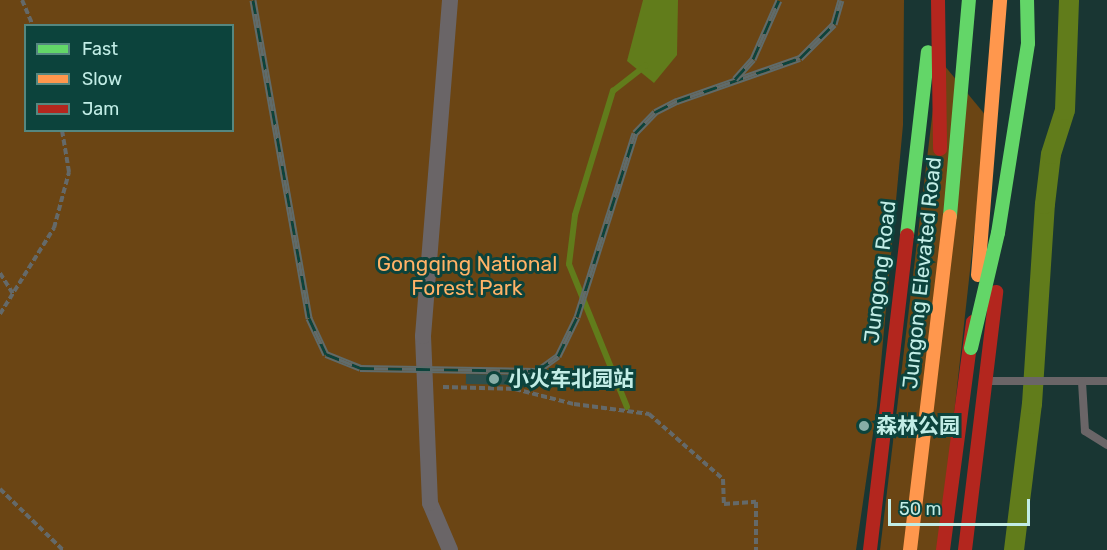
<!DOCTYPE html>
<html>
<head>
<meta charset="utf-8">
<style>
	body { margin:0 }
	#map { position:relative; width:1107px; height:550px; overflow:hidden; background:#193633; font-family:Rubik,"Noto Sans SC",sans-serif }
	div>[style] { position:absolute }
	.green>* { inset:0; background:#6b4514 }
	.water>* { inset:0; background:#617c1b }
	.stream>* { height:6px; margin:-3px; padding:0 3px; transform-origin:3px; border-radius:3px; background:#617c1b }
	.canal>* { height:20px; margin:-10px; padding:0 10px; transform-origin:10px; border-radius:10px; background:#617c1b }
	.building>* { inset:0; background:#2e4f4d; transform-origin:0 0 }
	.path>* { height:4px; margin-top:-2px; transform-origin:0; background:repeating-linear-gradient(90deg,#646969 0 6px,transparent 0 9px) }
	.lane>* { height:8px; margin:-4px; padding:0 4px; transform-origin:4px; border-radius:4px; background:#6a6567 }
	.street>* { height:16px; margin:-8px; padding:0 8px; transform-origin:8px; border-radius:8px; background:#6a6567 }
	.fast>* { height:14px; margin:-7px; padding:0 7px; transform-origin:7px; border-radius:7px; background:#63d668 }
	.slow>* { height:14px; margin:-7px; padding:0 7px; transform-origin:7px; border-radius:7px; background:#ff974d }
	.jam>* { height:14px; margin:-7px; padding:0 7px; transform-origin:7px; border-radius:7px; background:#b3261e }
	.rail>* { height:7px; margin-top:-3.5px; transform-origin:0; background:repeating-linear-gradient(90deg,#0c433c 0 14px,#606b6a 0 28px); box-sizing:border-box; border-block:2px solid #606b6a }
	.fast-bridge>* { height:14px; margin:-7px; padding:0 7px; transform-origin:7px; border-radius:7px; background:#63d668 }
	.dots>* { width:16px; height:16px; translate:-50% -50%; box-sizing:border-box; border:3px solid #0c433c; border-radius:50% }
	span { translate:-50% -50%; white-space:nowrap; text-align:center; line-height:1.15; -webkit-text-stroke:6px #0c433c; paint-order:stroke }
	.park-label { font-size:21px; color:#ffb267 }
	.street-label { font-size:21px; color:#c2ede6 }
	.poi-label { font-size:21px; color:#c2ede6; font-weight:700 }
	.left { translate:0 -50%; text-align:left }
	.legend { position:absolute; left:24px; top:24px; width:210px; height:108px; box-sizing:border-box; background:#0c433c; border:2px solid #558780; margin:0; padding:8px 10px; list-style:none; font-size:18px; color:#c2ede6 }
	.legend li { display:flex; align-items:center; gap:12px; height:30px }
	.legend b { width:30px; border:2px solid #558780 }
	.scale { position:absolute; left:888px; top:499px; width:142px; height:27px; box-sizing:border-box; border:3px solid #c2ede6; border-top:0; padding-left:8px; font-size:18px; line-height:21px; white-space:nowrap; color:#c2ede6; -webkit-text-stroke:4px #0c433c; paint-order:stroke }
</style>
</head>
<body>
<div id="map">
	<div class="green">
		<div style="clip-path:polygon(evenodd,0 0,904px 0,903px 125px,877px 406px,856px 550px,0 550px,0 0,26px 26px,232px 26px,232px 130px,26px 130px,26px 26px)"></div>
		<div style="clip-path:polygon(939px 59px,987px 117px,939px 550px,880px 550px)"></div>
	</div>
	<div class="water">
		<div style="clip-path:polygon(643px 0,678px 0,677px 55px,654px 83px,627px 61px)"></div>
	</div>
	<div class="stream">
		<div style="left:627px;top:407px;width:154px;rotate:-112.1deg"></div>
		<div style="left:569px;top:264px;width:49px;rotate:-83deg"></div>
		<div style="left:575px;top:215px;width:130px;rotate:-73deg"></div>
		<div style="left:613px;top:91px;width:41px;rotate:-38deg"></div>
	</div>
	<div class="canal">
		<div style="left:1014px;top:550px;width:147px;rotate:-83deg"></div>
		<div style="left:1032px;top:404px;width:200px;rotate:-86.3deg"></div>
		<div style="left:1045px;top:204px;width:50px;rotate:-83.2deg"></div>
		<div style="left:1051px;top:154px;width:46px;rotate:-72.3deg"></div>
		<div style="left:1065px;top:110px;width:110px;rotate:-87.9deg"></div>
	</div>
	<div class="building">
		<div style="left:466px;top:374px;width:56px;height:10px;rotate:1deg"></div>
	</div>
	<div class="path">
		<div style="left:22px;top:0;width:28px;rotate:67deg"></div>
		<div style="left:0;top:273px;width:25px;rotate:58deg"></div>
		<div style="left:0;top:314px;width:102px;rotate:-57.9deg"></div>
		<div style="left:54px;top:228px;width:58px;rotate:-75deg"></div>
		<div style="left:69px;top:172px;width:43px;rotate:-99.5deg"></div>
		<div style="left:443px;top:387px;width:72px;rotate:1.6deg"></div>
		<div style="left:515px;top:389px;width:61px;rotate:14.3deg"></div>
		<div style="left:574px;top:404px;width:76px;rotate:7.6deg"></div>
		<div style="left:649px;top:414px;width:98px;rotate:41.3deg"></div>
		<div style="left:723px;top:479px;width:25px;rotate:88deg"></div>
		<div style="left:724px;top:504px;width:32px;rotate:-4deg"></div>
		<div style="left:756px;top:502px;width:48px;rotate:90deg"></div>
		<div style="left:0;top:489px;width:88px;rotate:44.1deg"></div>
	</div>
	<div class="lane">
		<div style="left:990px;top:381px;width:117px"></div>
		<div style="left:1082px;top:382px;width:49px;rotate:86.5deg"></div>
		<div style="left:1085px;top:431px;width:26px;rotate:32deg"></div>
	</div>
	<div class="street">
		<div style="left:450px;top:550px;width:51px;rotate:-113.1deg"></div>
		<div style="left:430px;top:503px;width:167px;rotate:-92.4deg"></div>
		<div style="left:423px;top:336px;width:337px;rotate:-85.4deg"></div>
	</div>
	<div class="fast">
		<div style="left:950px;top:216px;width:217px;rotate:-85deg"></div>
		<div style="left:907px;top:235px;width:184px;rotate:-83.5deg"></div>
	</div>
	<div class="slow">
		<div style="left:978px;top:275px;width:276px;rotate:-85.4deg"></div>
		<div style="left:910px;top:550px;width:336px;rotate:-83.2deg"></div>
	</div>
	<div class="jam">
		<div style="left:938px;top:0;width:149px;rotate:89.2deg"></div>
		<div style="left:870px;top:550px;width:317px;rotate:-83.3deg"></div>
		<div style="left:943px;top:550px;width:230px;rotate:-82.5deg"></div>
		<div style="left:965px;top:550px;width:260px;rotate:-83.1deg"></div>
	</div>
	<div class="rail">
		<div style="left:253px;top:0;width:323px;rotate:80deg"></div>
		<div style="left:309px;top:318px;width:40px;rotate:65deg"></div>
		<div style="left:326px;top:354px;width:37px;rotate:22deg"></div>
		<div style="left:360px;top:368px;width:177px;rotate:1deg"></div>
		<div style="left:537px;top:371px;width:26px;rotate:-36deg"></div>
		<div style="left:558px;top:356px;width:43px;rotate:-64deg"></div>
		<div style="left:577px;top:317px;width:193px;rotate:-72.5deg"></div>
		<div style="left:635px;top:133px;width:29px;rotate:-46deg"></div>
		<div style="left:655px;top:112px;width:25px;rotate:-27deg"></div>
		<div style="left:677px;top:101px;width:130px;rotate:-19.3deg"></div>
		<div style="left:800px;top:58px;width:48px;rotate:-45deg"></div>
		<div style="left:834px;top:24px;width:25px;rotate:-74deg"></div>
		<div style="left:735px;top:79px;width:27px;rotate:-48deg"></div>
		<div style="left:753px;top:59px;width:64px;rotate:-66.2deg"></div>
	</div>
	<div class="fast-bridge">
		<div style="left:971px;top:348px;width:118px;rotate:-76.8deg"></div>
		<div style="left:998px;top:233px;width:192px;rotate:-81deg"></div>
		<div style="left:1028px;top:43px;width:43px;rotate:-91.3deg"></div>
	</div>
	<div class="dots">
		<div style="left:494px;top:379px;background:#87ada7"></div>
		<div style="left:864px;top:426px;background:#87ada7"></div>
	</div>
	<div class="park-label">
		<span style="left:467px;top:276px">Gongqing National<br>Forest Park</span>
	</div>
	<div class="street-label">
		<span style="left:880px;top:272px;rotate:-83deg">Jungong Road</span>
		<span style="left:922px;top:273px;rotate:-84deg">Jungong Elevated Road</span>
	</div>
	<div class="poi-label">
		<span class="left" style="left:508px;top:379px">小火车北园站</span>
		<span class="left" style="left:876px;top:426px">森林公园</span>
	</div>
	<ul class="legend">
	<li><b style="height:8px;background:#63d668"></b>Fast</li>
	<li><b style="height:8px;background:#ff974d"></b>Slow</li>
	<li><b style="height:8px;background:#b3261e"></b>Jam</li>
	</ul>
	<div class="scale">50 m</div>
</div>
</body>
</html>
